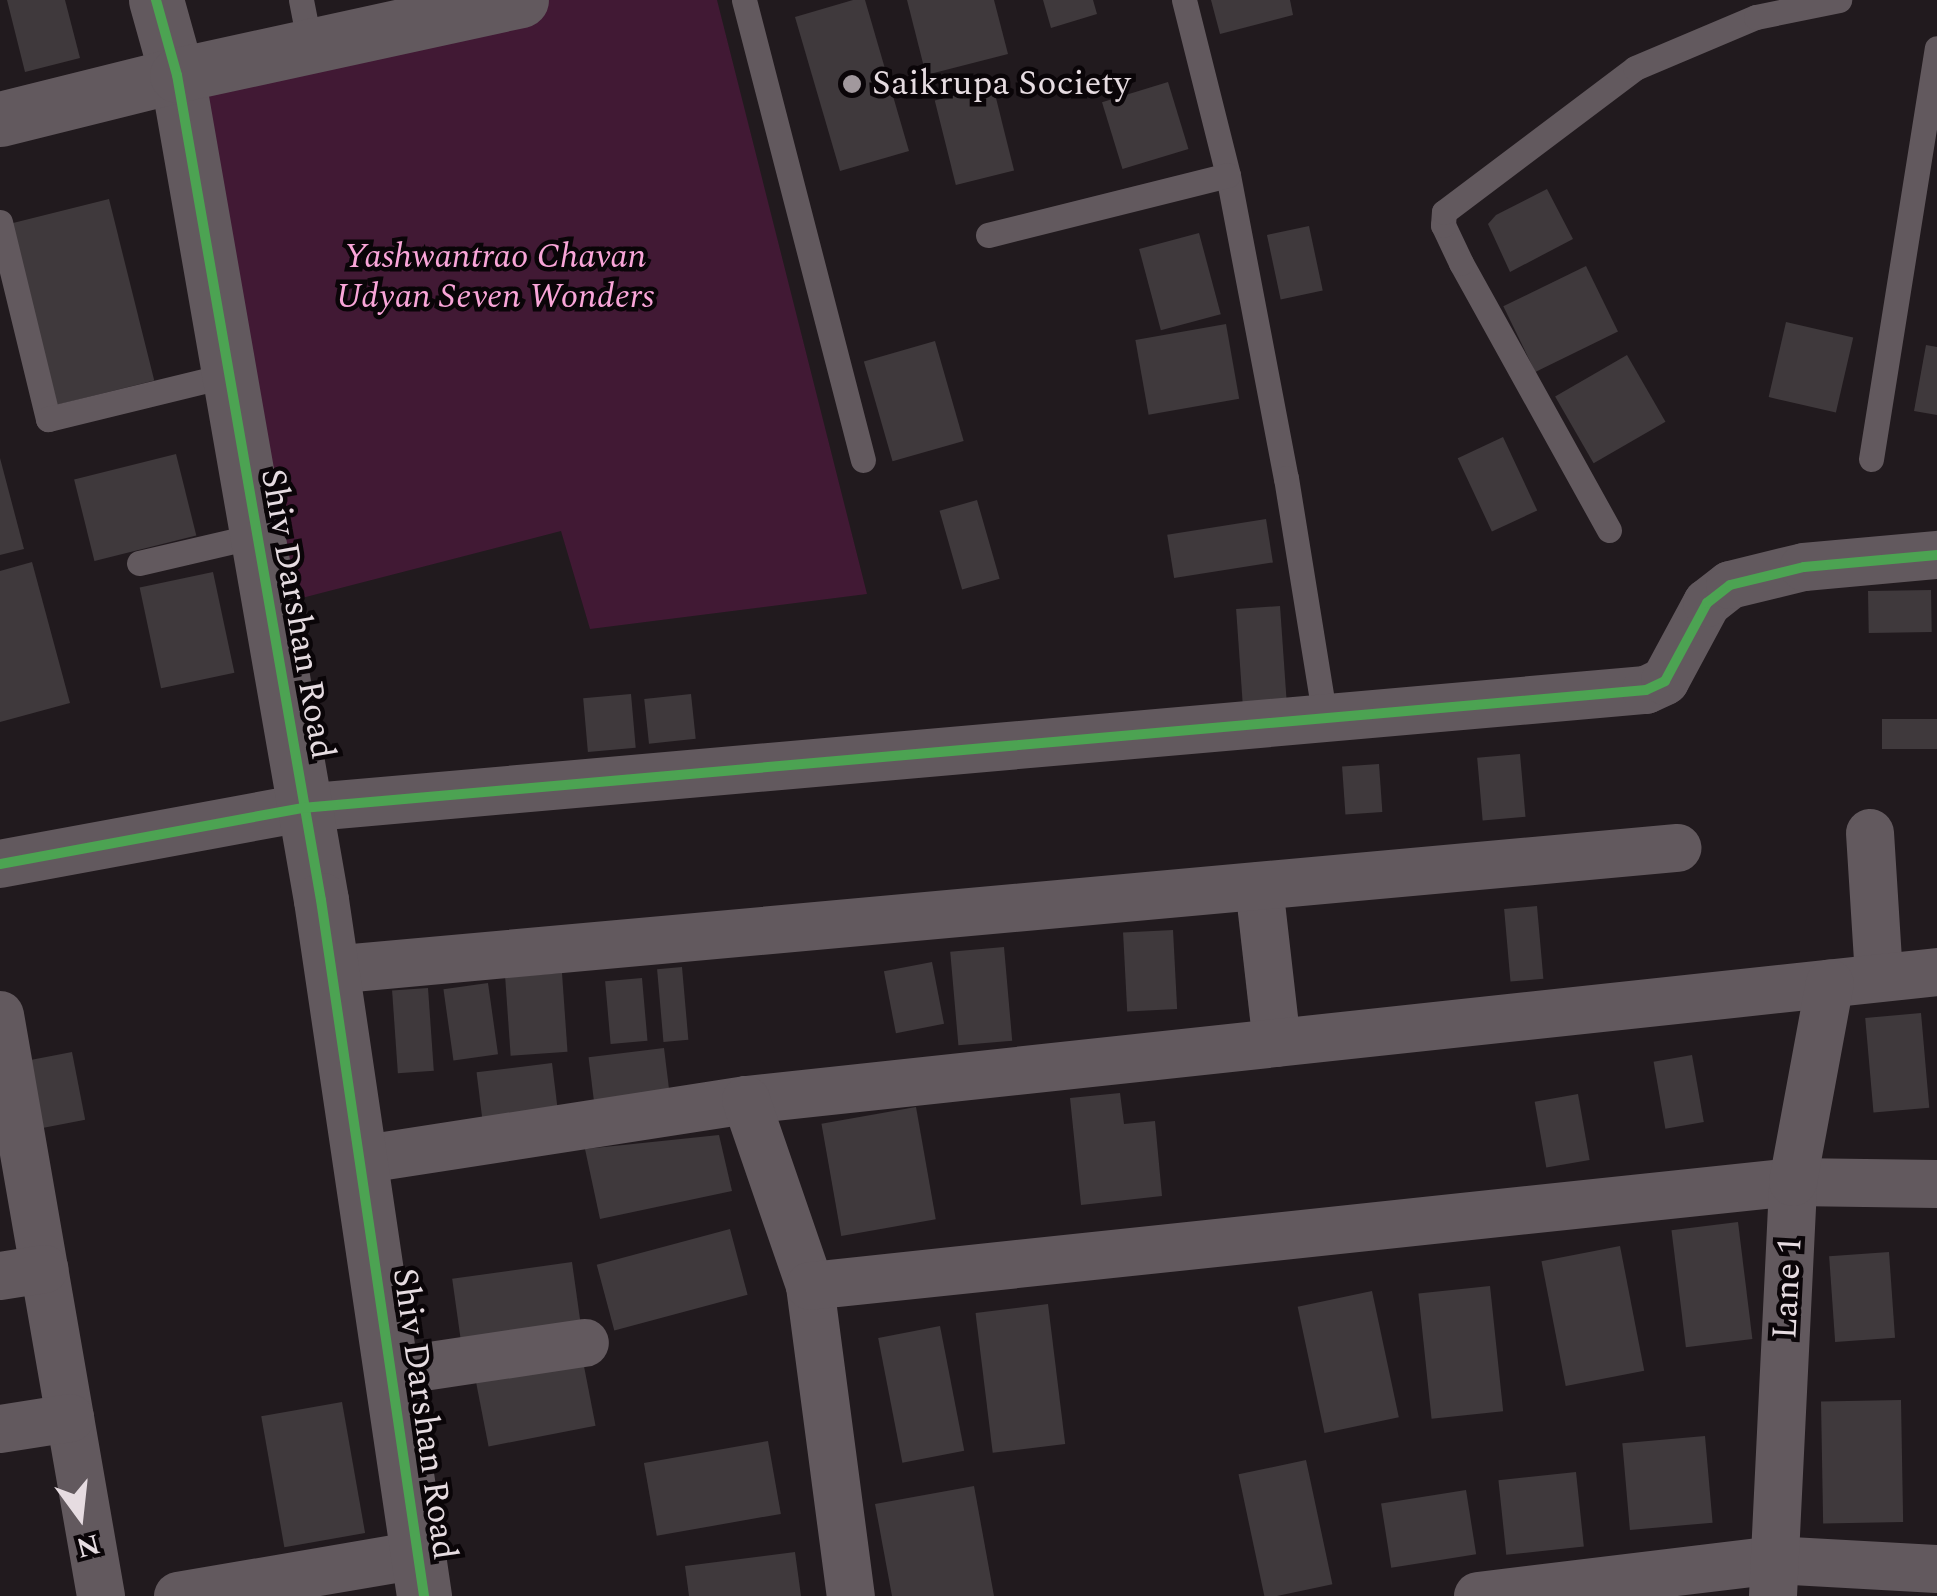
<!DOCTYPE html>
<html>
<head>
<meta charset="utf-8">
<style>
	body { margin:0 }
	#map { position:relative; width:1937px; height:1596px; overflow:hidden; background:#211a1e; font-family:Spectral,serif }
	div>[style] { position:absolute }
	.green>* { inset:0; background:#411934 }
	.building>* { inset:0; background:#3f393c; transform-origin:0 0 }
	.service>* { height:25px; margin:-12.5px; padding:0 12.5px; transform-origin:12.5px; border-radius:12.5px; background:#62595e }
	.minor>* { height:48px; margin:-24px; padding:0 24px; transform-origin:24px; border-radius:24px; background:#62595e }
	.tertiary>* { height:55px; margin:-27.5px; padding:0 27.5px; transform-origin:27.5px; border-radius:27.5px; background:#62595e }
	.cycleway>* { height:10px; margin:-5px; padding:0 5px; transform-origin:5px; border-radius:5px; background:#4ca352 }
	.dots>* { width:28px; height:28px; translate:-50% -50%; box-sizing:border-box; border:5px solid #0a0508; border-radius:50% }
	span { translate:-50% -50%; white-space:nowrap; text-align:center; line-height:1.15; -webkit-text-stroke:9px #0a0508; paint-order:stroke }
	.poi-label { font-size:35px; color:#e6dce1 }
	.left { translate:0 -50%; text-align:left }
	.park-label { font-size:35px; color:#f9a5d8; font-style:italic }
	.street-label { font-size:35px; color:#e6dce1 }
	.north { position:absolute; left:30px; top:1466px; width:100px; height:100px; -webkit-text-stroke:8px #0a0508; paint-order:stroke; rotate:165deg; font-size:28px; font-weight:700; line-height:40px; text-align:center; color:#e6dce1 }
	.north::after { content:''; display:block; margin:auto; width:35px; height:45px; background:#e6dce1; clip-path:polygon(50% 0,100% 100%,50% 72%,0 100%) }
</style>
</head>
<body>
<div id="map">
	<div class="green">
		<div style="clip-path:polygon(539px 0,717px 0,867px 594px,590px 629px,561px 531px,267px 607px,177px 75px)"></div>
	</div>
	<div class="building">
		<div style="clip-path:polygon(7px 0,65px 0,80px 58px,25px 72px)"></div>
		<div style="clip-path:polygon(853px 0,865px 0,909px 151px,840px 171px,795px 17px)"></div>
		<div style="clip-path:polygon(907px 0,994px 0,1008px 54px,926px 75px)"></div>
		<div style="clip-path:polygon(1043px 0,1093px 0,1097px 14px,1051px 28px)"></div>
		<div style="clip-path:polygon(1211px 0,1290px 0,1293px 15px,1220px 34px)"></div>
		<div style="left:1168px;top:82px;width:70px;height:69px;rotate:73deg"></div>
		<div style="left:993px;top:86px;width:87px;height:60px;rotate:76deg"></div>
		<div style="clip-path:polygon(1547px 189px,1573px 239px,1510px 272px,1488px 224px,1496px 215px)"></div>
		<div style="left:109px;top:199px;width:187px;height:100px;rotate:76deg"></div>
		<div style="left:1309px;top:226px;width:66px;height:43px;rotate:78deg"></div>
		<div style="left:1199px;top:233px;width:84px;height:62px;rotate:75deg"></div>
		<div style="left:1586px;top:266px;width:73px;height:92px;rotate:64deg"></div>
		<div style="left:1786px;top:322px;width:69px;height:77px;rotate:13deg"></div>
		<div style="left:1226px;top:324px;width:76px;height:92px;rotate:80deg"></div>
		<div style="left:935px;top:341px;width:104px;height:74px;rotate:74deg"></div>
		<div style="clip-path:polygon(1926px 345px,1937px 347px,1937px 415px,1914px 411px)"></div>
		<div style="left:1627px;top:355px;width:77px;height:83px;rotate:60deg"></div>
		<div style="left:1503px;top:437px;width:81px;height:50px;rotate:65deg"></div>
		<div style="left:176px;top:454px;width:84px;height:105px;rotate:76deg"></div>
		<div style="clip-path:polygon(0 458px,24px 549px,0 555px)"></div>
		<div style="left:977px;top:500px;width:82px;height:39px;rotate:74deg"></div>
		<div style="left:1266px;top:519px;width:44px;height:100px;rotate:81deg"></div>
		<div style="clip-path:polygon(32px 562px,70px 703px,0 722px,0 571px)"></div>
		<div style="left:213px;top:572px;width:103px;height:75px;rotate:78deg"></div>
		<div style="left:1931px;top:590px;width:42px;height:63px;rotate:89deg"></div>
		<div style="left:1280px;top:606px;width:103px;height:44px;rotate:86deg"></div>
		<div style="left:631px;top:694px;width:54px;height:48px;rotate:85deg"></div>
		<div style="left:691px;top:694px;width:45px;height:47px;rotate:84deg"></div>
		<div style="left:1937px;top:719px;width:30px;height:55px;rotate:90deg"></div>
		<div style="left:1520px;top:754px;width:63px;height:43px;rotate:85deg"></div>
		<div style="left:1379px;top:764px;width:48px;height:37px;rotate:86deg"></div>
		<div style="left:1537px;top:906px;width:73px;height:33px;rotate:85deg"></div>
		<div style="left:1173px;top:930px;width:79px;height:50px;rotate:87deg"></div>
		<div style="left:1004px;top:947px;width:94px;height:54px;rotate:85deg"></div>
		<div style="left:932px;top:962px;width:63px;height:49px;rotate:79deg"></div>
		<div style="left:682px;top:967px;width:73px;height:25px;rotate:85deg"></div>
		<div style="left:562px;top:973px;width:79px;height:57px;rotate:86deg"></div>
		<div style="left:642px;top:978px;width:63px;height:37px;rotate:85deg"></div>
		<div style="left:488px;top:983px;width:72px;height:45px;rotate:82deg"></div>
		<div style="left:428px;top:988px;width:83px;height:36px;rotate:86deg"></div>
		<div style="left:1921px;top:1013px;width:95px;height:56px;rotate:85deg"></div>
		<div style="left:664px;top:1048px;width:43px;height:76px;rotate:83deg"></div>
		<div style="left:72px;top:1052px;width:69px;height:58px;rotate:79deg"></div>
		<div style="left:1692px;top:1055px;width:68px;height:39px;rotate:80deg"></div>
		<div style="left:552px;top:1063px;width:46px;height:76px;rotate:83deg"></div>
		<div style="clip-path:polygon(1120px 1093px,1124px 1124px,1155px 1121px,1162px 1196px,1081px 1205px,1070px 1098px)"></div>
		<div style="left:1578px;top:1094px;width:67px;height:44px;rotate:80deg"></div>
		<div style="left:916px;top:1107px;width:114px;height:96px;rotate:80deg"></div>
		<div style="clip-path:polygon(719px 1135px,732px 1191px,600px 1219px,585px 1149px)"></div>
		<div style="left:1738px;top:1222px;width:118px;height:67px;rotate:83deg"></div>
		<div style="left:730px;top:1229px;width:68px;height:138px;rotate:75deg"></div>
		<div style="left:1620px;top:1246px;width:127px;height:80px;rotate:79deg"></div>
		<div style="left:1889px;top:1252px;width:86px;height:60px;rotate:86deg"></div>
		<div style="left:572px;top:1262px;width:62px;height:121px;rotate:82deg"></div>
		<div style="left:1490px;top:1286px;width:126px;height:72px;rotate:84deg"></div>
		<div style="left:1372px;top:1291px;width:129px;height:76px;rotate:78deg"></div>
		<div style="left:1048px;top:1304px;width:141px;height:73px;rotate:83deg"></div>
		<div style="left:940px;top:1326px;width:127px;height:63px;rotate:79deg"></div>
		<div style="left:582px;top:1356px;width:71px;height:109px;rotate:79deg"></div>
		<div style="left:1901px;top:1400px;width:122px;height:80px;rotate:89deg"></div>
		<div style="left:342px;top:1402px;width:133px;height:82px;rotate:80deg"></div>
		<div style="left:1705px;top:1436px;width:87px;height:83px;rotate:85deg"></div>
		<div style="left:768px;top:1441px;width:74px;height:126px;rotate:80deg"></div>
		<div style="left:1306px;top:1460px;width:127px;height:69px;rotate:78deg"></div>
		<div style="left:1576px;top:1472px;width:75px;height:78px;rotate:84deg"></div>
		<div style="clip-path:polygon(974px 1486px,994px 1596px,892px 1596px,875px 1504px)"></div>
		<div style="left:1466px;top:1490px;width:65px;height:86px;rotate:81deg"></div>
		<div style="clip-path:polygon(795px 1552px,801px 1596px,689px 1596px,685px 1566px)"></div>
	</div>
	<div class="service">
		<div style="left:301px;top:0;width:47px;rotate:78.9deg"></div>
		<div style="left:744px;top:0;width:475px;rotate:75.5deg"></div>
		<div style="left:1184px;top:0;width:180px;rotate:75.9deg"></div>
		<div style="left:1228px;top:175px;width:309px;rotate:79.2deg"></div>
		<div style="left:1286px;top:478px;width:243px;rotate:80.8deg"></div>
		<div style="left:0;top:222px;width:203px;rotate:76.3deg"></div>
		<div style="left:48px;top:419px;width:185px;rotate:-13.7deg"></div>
		<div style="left:988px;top:235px;width:247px;rotate:-14deg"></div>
		<div style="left:1871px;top:459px;width:416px;rotate:-80.9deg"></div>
		<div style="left:1609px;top:530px;width:305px;rotate:-119deg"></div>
		<div style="left:1461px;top:263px;width:42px;rotate:-115.3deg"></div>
		<div style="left:1443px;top:225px;width:13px;rotate:-86deg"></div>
		<div style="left:1444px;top:212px;width:239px;rotate:-37deg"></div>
		<div style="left:1635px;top:68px;width:131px;rotate:-22.9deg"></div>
		<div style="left:1756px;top:17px;width:85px;rotate:-11.6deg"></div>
		<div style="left:139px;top:563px;width:119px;rotate:-13.1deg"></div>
	</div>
	<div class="minor">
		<div style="left:1870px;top:833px;width:145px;rotate:86.4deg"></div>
		<div style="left:0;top:864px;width:307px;rotate:-10.5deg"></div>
		<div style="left:302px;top:808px;width:1349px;rotate:-5.02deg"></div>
		<div style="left:1646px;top:690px;width:21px;rotate:-25deg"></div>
		<div style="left:1665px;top:681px;width:89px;rotate:-61.7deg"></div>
		<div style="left:1707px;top:603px;width:29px;rotate:-38deg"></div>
		<div style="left:1730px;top:585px;width:76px;rotate:-13.7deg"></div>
		<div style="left:1804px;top:567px;width:134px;rotate:-5.2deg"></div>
		<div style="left:1259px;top:886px;width:158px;rotate:83.5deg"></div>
		<div style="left:331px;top:970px;width:1352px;rotate:-5.18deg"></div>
		<div style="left:0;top:1015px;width:590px;rotate:80.14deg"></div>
		<div style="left:746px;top:1100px;width:1198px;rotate:-6.13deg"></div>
		<div style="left:359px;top:1160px;width:392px;rotate:-8.8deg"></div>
		<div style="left:746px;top:1100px;width:197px;rotate:71deg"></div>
		<div style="left:810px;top:1286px;width:313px;rotate:82.5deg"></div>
		<div style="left:0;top:1276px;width:45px;rotate:-9deg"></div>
		<div style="left:810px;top:1286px;width:988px;rotate:-6.04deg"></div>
		<div style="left:1793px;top:1182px;width:144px;rotate:0.8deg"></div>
		<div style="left:390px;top:1372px;width:197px;rotate:-8.5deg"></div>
		<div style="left:0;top:1429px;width:71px;rotate:-8.9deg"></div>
		<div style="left:178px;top:1596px;width:242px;rotate:-9.7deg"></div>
		<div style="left:1478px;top:1596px;width:299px;rotate:-6.9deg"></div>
		<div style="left:1775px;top:1560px;width:162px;rotate:3.2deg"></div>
		<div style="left:1773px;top:1596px;width:414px;rotate:-87.2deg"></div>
		<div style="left:1793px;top:1182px;width:202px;rotate:-79.5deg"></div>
	</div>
	<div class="tertiary">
		<div style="left:156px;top:0;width:78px;rotate:74.4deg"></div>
		<div style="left:177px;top:75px;width:837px;rotate:80.1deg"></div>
		<div style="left:321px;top:900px;width:704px;rotate:81.58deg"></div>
		<div style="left:0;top:119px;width:182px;rotate:-14deg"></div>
		<div style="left:177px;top:75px;width:352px;rotate:-12.3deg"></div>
	</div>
	<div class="cycleway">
		<div style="left:156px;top:0;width:78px;rotate:74.4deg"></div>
		<div style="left:177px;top:75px;width:837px;rotate:80.1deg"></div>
		<div style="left:321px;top:900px;width:704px;rotate:81.58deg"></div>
		<div style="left:0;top:864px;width:307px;rotate:-10.5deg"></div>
		<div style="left:302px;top:808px;width:1349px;rotate:-5.02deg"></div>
		<div style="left:1646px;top:690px;width:21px;rotate:-25deg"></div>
		<div style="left:1665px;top:681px;width:89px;rotate:-61.7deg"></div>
		<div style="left:1707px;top:603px;width:29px;rotate:-38deg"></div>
		<div style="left:1730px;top:585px;width:76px;rotate:-13.7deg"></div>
		<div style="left:1804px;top:567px;width:134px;rotate:-5.2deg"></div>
	</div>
	<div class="dots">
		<div style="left:852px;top:84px;background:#a1989d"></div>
	</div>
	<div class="poi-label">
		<span class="left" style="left:872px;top:84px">Saikrupa Society</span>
	</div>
	<div class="park-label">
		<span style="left:495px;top:277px">Yashwantrao Chavan<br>Udyan Seven Wonders</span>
	</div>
	<div class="street-label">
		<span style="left:297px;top:614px;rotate:80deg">Shiv Darshan Road</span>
		<span style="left:1788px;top:1288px;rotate:-87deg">Lane 1</span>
		<span style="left:424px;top:1414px;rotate:82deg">Shiv Darshan Road</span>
	</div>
	<div class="north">N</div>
</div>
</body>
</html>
